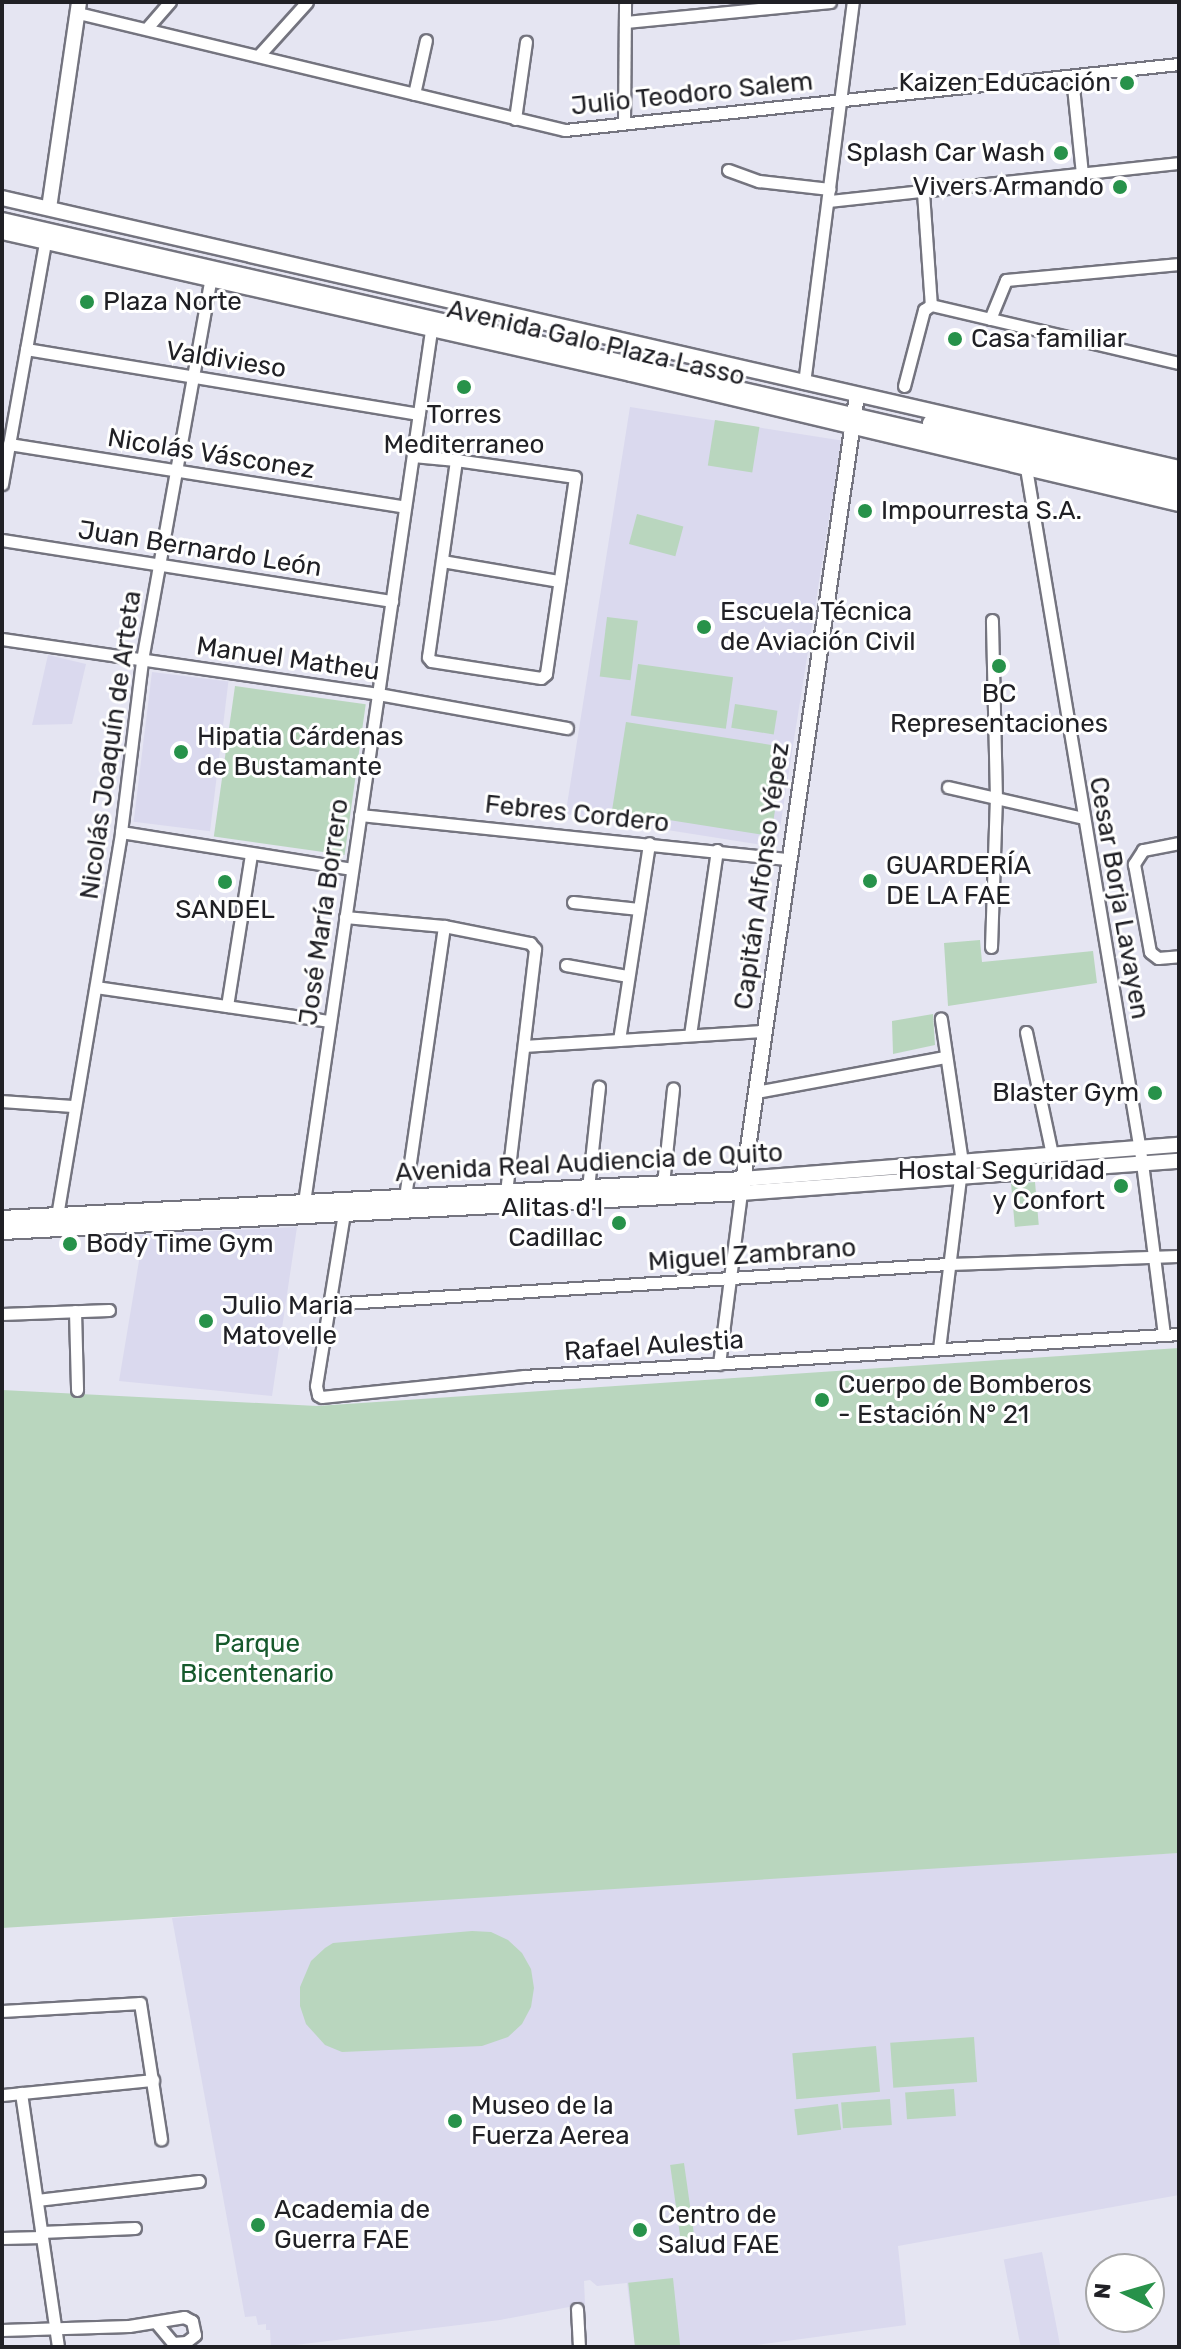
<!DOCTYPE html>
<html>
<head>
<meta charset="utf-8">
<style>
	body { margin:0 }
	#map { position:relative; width:1181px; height:2349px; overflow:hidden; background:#e5e5f2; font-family:Rubik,sans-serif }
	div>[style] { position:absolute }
	.built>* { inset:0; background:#dad9ee; transform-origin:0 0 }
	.green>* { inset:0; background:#b9d6be; transform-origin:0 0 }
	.roads { filter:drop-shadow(2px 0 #74747f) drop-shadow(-2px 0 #74747f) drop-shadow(0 2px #74747f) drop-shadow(0 -2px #74747f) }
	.street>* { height:11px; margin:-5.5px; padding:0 5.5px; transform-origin:5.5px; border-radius:5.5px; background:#fff }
	.secondary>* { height:14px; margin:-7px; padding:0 7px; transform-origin:7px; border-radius:7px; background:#fff }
	.primary>* { height:16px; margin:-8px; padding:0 8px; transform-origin:8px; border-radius:8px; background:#fff }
	.dots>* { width:22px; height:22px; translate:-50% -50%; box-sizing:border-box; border:4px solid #fff; border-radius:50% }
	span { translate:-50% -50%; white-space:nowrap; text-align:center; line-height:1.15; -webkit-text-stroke:6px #fff; paint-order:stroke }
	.poi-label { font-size:26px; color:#202025 }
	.right { translate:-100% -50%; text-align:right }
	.left { translate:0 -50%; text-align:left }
	.street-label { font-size:26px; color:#202025 }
	.park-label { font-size:26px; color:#16592c }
	.frame { position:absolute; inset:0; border:4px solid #202025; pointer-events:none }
	.north { position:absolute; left:1085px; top:2253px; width:80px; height:80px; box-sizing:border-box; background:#fff; border:2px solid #a6a6a8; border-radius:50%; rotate:275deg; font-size:22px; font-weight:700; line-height:32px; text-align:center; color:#202025 }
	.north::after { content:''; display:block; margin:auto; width:28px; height:36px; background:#27924a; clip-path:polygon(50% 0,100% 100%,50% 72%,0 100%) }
</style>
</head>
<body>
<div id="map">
	<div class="built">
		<div style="left:630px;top:407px;width:214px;height:412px;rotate:9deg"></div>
		<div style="clip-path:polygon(48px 655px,86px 664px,72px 724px,32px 725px)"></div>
		<div style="left:152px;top:672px;width:77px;height:151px;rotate:7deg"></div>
		<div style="clip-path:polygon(297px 1227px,272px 1396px,119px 1381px,139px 1261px,136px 1235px)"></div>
		<div style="clip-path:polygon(1179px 1853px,1179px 2195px,898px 2246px,906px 2325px,741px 2347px,635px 2347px,627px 2283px,597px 2286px,590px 2280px,584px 2281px,585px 2304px,500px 2320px,279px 2347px,271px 2347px,270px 2330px,266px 2330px,266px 2324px,258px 2325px,256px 2316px,245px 2317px,172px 1918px,580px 1888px)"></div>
		<div style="left:1042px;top:2252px;width:97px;height:39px;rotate:79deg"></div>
	</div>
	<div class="green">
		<div style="left:715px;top:420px;width:45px;height:46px;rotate:9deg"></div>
		<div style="left:637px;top:514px;width:48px;height:31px;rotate:15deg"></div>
		<div style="left:607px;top:617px;width:31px;height:60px;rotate:7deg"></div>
		<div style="left:638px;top:664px;width:96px;height:52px;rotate:8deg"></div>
		<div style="left:235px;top:686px;width:132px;height:152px;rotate:8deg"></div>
		<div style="left:735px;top:704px;width:43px;height:24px;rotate:9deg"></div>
		<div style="left:626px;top:722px;width:161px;height:90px;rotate:9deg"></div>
		<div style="clip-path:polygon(980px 940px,982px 962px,1093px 951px,1097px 983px,948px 1006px,944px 943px)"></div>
		<div style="clip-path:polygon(933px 1014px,935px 1045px,893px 1054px,892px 1021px)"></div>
		<div style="left:1035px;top:1182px;width:43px;height:24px;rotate:85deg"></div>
		<div style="clip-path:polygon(1179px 1348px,1179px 1853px,2px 1928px,2px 1390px,317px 1406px)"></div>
		<div style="clip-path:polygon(472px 1931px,491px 1932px,508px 1940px,522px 1953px,531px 1969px,534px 1988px,531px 2007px,522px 2024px,508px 2037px,482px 2046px,342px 2052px,325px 2045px,306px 2024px,300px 2006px,300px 1987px,311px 1961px,325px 1948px,333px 1943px)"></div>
		<div style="left:974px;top:2037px;width:45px;height:84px;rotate:86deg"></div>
		<div style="left:876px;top:2046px;width:46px;height:84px;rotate:85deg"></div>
		<div style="left:954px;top:2089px;width:27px;height:49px;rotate:86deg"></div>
		<div style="left:890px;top:2099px;width:26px;height:49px;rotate:86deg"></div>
		<div style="left:838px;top:2104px;width:26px;height:44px;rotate:83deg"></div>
		<div style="left:684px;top:2163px;width:76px;height:14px;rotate:82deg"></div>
		<div style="left:673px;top:2278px;width:69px;height:45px;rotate:84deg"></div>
	</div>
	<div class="roads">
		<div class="street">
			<div style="left:78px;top:13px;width:501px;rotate:13.51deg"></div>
			<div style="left:565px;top:130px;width:618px;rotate:-6.14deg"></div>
			<div style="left:626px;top:22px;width:205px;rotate:-5.6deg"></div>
			<div style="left:147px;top:28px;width:35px;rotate:-49deg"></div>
			<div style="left:260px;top:54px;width:70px;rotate:-47.9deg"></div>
			<div style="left:1072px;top:77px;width:97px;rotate:84.1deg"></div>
			<div style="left:414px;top:94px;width:55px;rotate:-77.5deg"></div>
			<div style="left:515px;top:119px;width:78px;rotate:-81.9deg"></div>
			<div style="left:624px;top:123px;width:121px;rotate:-89.5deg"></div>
			<div style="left:728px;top:170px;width:33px;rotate:20deg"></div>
			<div style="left:759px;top:181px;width:71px;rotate:6.4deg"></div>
			<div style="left:923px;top:192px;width:113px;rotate:86deg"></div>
			<div style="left:829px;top:201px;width:352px;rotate:-6.2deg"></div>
			<div style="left:931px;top:305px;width:255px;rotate:13.2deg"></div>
			<div style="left:990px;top:319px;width:42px;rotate:-67.7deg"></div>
			<div style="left:1006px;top:280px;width:174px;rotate:-5.3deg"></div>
			<div style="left:26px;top:349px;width:398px;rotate:9.4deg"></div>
			<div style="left:804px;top:383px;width:384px;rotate:-82.7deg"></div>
			<div style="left:904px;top:386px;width:79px;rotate:-75.3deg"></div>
			<div style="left:924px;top:310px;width:9px;rotate:-36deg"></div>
			<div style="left:9px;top:444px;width:401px;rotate:9deg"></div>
			<div style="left:413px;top:456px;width:43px;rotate:5.3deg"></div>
			<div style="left:456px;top:460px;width:120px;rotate:8.1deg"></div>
			<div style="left:575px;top:477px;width:199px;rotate:98.4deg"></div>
			<div style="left:546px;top:674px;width:6px;rotate:141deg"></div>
			<div style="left:541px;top:678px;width:111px;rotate:-171.2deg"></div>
			<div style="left:431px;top:661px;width:5px;rotate:-127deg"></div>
			<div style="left:428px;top:657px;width:199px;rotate:-81.9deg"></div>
			<div style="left:1026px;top:468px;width:705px;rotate:80.52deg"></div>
			<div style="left:1142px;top:1163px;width:173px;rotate:82.7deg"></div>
			<div style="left:2px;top:484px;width:246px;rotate:-79.9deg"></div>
			<div style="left:2px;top:540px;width:395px;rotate:8.9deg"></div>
			<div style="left:442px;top:561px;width:119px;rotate:9.7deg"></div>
			<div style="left:2px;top:639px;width:380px;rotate:8.3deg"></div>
			<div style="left:378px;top:694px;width:192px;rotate:10.2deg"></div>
			<div style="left:948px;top:787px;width:139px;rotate:12.9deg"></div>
			<div style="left:360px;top:815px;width:431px;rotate:5.9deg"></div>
			<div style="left:121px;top:832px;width:234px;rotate:9.1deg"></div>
			<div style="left:1179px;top:843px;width:37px;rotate:169deg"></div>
			<div style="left:1143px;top:850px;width:17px;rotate:123deg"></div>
			<div style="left:1134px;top:864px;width:89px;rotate:79.7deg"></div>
			<div style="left:1150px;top:952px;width:10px;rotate:37deg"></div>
			<div style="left:1158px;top:958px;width:21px;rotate:-5deg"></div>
			<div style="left:573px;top:902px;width:66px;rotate:6.1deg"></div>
			<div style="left:345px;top:917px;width:99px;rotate:5.2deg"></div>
			<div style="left:444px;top:926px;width:88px;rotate:11.2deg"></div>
			<div style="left:530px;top:943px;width:8px;rotate:50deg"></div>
			<div style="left:535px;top:949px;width:244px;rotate:96.8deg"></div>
			<div style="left:991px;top:947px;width:148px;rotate:-88.1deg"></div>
			<div style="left:996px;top:799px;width:179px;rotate:-91.3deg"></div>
			<div style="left:566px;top:965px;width:63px;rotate:10.1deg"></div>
			<div style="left:96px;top:987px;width:236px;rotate:8.3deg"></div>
			<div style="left:227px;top:1006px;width:154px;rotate:-81deg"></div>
			<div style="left:1026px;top:1032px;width:125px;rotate:78deg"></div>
			<div style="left:690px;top:1035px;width:187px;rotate:-81.7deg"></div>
			<div style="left:619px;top:1040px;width:199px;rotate:-81.3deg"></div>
			<div style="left:525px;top:1046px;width:240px;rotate:-3.6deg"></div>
			<div style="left:756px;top:1092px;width:192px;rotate:-10.5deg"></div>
			<div style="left:2px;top:1101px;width:72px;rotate:4deg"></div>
			<div style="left:663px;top:1184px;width:96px;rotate:-84deg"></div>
			<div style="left:588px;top:1188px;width:102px;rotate:-83.8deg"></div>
			<div style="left:405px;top:1197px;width:274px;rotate:-81.8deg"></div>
			<div style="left:303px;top:1209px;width:887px;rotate:-81.71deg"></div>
			<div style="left:344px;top:1213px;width:175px;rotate:99.2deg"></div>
			<div style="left:316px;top:1386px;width:9px;rotate:77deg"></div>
			<div style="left:318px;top:1395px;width:4px;rotate:27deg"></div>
			<div style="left:322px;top:1397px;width:203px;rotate:-5.9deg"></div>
			<div style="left:524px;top:1376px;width:656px;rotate:-3.67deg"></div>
			<div style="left:57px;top:1216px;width:389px;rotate:-80.5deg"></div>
			<div style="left:121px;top:832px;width:173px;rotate:-83deg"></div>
			<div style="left:142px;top:660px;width:385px;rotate:-79.8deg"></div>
			<div style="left:329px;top:1304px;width:620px;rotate:-3.7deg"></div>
			<div style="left:948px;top:1264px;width:231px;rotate:-2deg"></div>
			<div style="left:75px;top:1311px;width:79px;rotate:88.5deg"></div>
			<div style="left:2px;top:1314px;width:107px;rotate:-2.1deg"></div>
			<div style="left:939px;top:1349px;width:188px;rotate:-83deg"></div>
			<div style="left:962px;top:1162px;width:145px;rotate:-98.4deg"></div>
			<div style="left:719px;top:1364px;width:172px;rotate:-82.7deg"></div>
			<div style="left:2px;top:2011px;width:138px;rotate:-3.3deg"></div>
			<div style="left:140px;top:2003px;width:138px;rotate:81.2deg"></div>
			<div style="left:21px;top:2093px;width:257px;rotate:81.7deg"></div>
			<div style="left:2px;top:2095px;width:152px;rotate:-5.7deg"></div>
			<div style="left:37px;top:2200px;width:163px;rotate:-6.7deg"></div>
			<div style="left:41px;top:2232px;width:94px;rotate:-2.4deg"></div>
			<div style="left:2px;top:2238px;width:40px;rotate:-1.4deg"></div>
			<div style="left:577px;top:2309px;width:38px;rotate:87deg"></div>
			<div style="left:2px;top:2330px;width:127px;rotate:-1.8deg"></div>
			<div style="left:129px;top:2326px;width:56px;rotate:-9.3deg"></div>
			<div style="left:184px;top:2317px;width:9px;rotate:27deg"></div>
			<div style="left:192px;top:2321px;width:14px;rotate:78deg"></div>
			<div style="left:195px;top:2335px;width:11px;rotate:142deg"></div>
			<div style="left:186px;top:2342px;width:13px;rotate:176deg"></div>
			<div style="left:173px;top:2343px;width:26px;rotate:-130deg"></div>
		</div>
		<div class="secondary">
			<div style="left:2px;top:198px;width:1208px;rotate:12.92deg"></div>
			<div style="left:49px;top:208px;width:208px;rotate:-81.7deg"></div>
			<div style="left:2px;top:232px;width:645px;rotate:12.72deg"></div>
			<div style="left:631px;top:374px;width:563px;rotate:13.35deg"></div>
			<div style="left:742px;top:1189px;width:802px;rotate:-81.76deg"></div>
			<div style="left:2px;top:1218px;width:742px;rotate:-3.01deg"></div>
			<div style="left:743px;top:1179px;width:437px;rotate:-4.5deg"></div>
			<div style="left:2px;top:1232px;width:740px;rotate:-3.02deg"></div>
			<div style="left:741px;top:1193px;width:439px;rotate:-4.2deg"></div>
		</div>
		<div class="primary">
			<div style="left:2px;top:221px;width:1208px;rotate:12.92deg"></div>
			<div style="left:931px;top:423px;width:254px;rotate:12.7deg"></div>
		</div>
	</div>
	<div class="dots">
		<div style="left:1127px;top:83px;background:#27924a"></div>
		<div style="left:1061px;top:153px;background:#27924a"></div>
		<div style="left:1120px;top:187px;background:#27924a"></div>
		<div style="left:87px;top:302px;background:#27924a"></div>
		<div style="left:955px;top:339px;background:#27924a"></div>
		<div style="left:464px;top:387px;background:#27924a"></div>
		<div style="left:865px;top:511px;background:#27924a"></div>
		<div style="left:704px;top:627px;background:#27924a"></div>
		<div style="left:999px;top:666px;background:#27924a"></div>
		<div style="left:181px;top:752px;background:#27924a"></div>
		<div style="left:870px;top:881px;background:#27924a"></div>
		<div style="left:225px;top:882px;background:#27924a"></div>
		<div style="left:1155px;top:1093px;background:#27924a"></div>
		<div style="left:1121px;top:1186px;background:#27924a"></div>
		<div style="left:619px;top:1223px;background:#27924a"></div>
		<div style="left:70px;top:1244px;background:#27924a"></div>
		<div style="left:206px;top:1321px;background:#27924a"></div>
		<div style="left:822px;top:1400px;background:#27924a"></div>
		<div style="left:455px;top:2121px;background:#27924a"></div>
		<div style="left:258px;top:2225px;background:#27924a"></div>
		<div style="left:640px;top:2230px;background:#27924a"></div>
	</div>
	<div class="poi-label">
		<span class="right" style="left:1111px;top:83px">Kaizen Educación</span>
		<span class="right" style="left:1045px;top:153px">Splash Car Wash</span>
		<span class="right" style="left:1104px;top:187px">Vivers Armando</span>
		<span class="left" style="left:103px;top:302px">Plaza Norte</span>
		<span class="left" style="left:971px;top:339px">Casa familiar</span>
		<span style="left:464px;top:430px">Torres<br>Mediterraneo</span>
		<span class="left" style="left:881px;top:511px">Impourresta S.A.</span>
		<span class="left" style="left:720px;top:627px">Escuela Técnica<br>de Aviación Civil</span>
		<span style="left:999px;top:709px">BC<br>Representaciones</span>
		<span class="left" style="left:197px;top:752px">Hipatia Cárdenas<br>de Bustamante</span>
		<span class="left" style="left:886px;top:881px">GUARDERÍA<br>DE LA FAE</span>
		<span style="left:225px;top:910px">SANDEL</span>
		<span class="right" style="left:1139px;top:1093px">Blaster Gym</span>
		<span class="right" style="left:1105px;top:1186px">Hostal Seguridad<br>y Confort</span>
		<span class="right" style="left:603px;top:1223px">Alitas d'l<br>Cadillac</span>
		<span class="left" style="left:86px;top:1244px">Body Time Gym</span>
		<span class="left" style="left:222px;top:1321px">Julio Maria<br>Matovelle</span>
		<span class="left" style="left:838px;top:1400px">Cuerpo de Bomberos<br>- Estación N° 21</span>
		<span class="left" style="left:471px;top:2121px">Museo de la<br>Fuerza Aerea</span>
		<span class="left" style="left:274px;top:2225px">Academia de<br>Guerra FAE</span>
		<span class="left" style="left:658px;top:2230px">Centro de<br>Salud FAE</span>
	</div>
	<div class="street-label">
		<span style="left:692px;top:94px;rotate:-6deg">Julio Teodoro Salem</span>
		<span style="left:596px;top:343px;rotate:13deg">Avenida Galo Plaza Lasso</span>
		<span style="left:226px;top:360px;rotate:9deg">Valdivieso</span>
		<span style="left:211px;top:454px;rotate:9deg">Nicolás Vásconez</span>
		<span style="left:200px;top:549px;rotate:9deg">Juan Bernardo León</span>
		<span style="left:288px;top:659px;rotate:8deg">Manuel Matheu</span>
		<span style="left:111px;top:745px;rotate:-82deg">Nicolás Joaquín de Arteta</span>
		<span style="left:577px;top:814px;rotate:6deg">Febres Cordero</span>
		<span style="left:762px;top:876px;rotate:-82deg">Capitán Alfonso Yépez</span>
		<span style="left:1119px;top:898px;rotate:80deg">Cesar Borja Lavayen</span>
		<span style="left:324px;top:912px;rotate:-82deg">José María Borrero</span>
		<span style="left:589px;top:1163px;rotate:-3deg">Avenida Real Audiencia de Quito</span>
		<span style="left:752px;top:1255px;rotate:-4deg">Miguel Zambrano</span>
		<span style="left:654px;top:1346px;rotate:-4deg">Rafael Aulestia</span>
	</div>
	<div class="park-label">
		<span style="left:257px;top:1659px">Parque<br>Bicentenario</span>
	</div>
	<div class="frame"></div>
	<div class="north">N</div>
</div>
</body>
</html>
